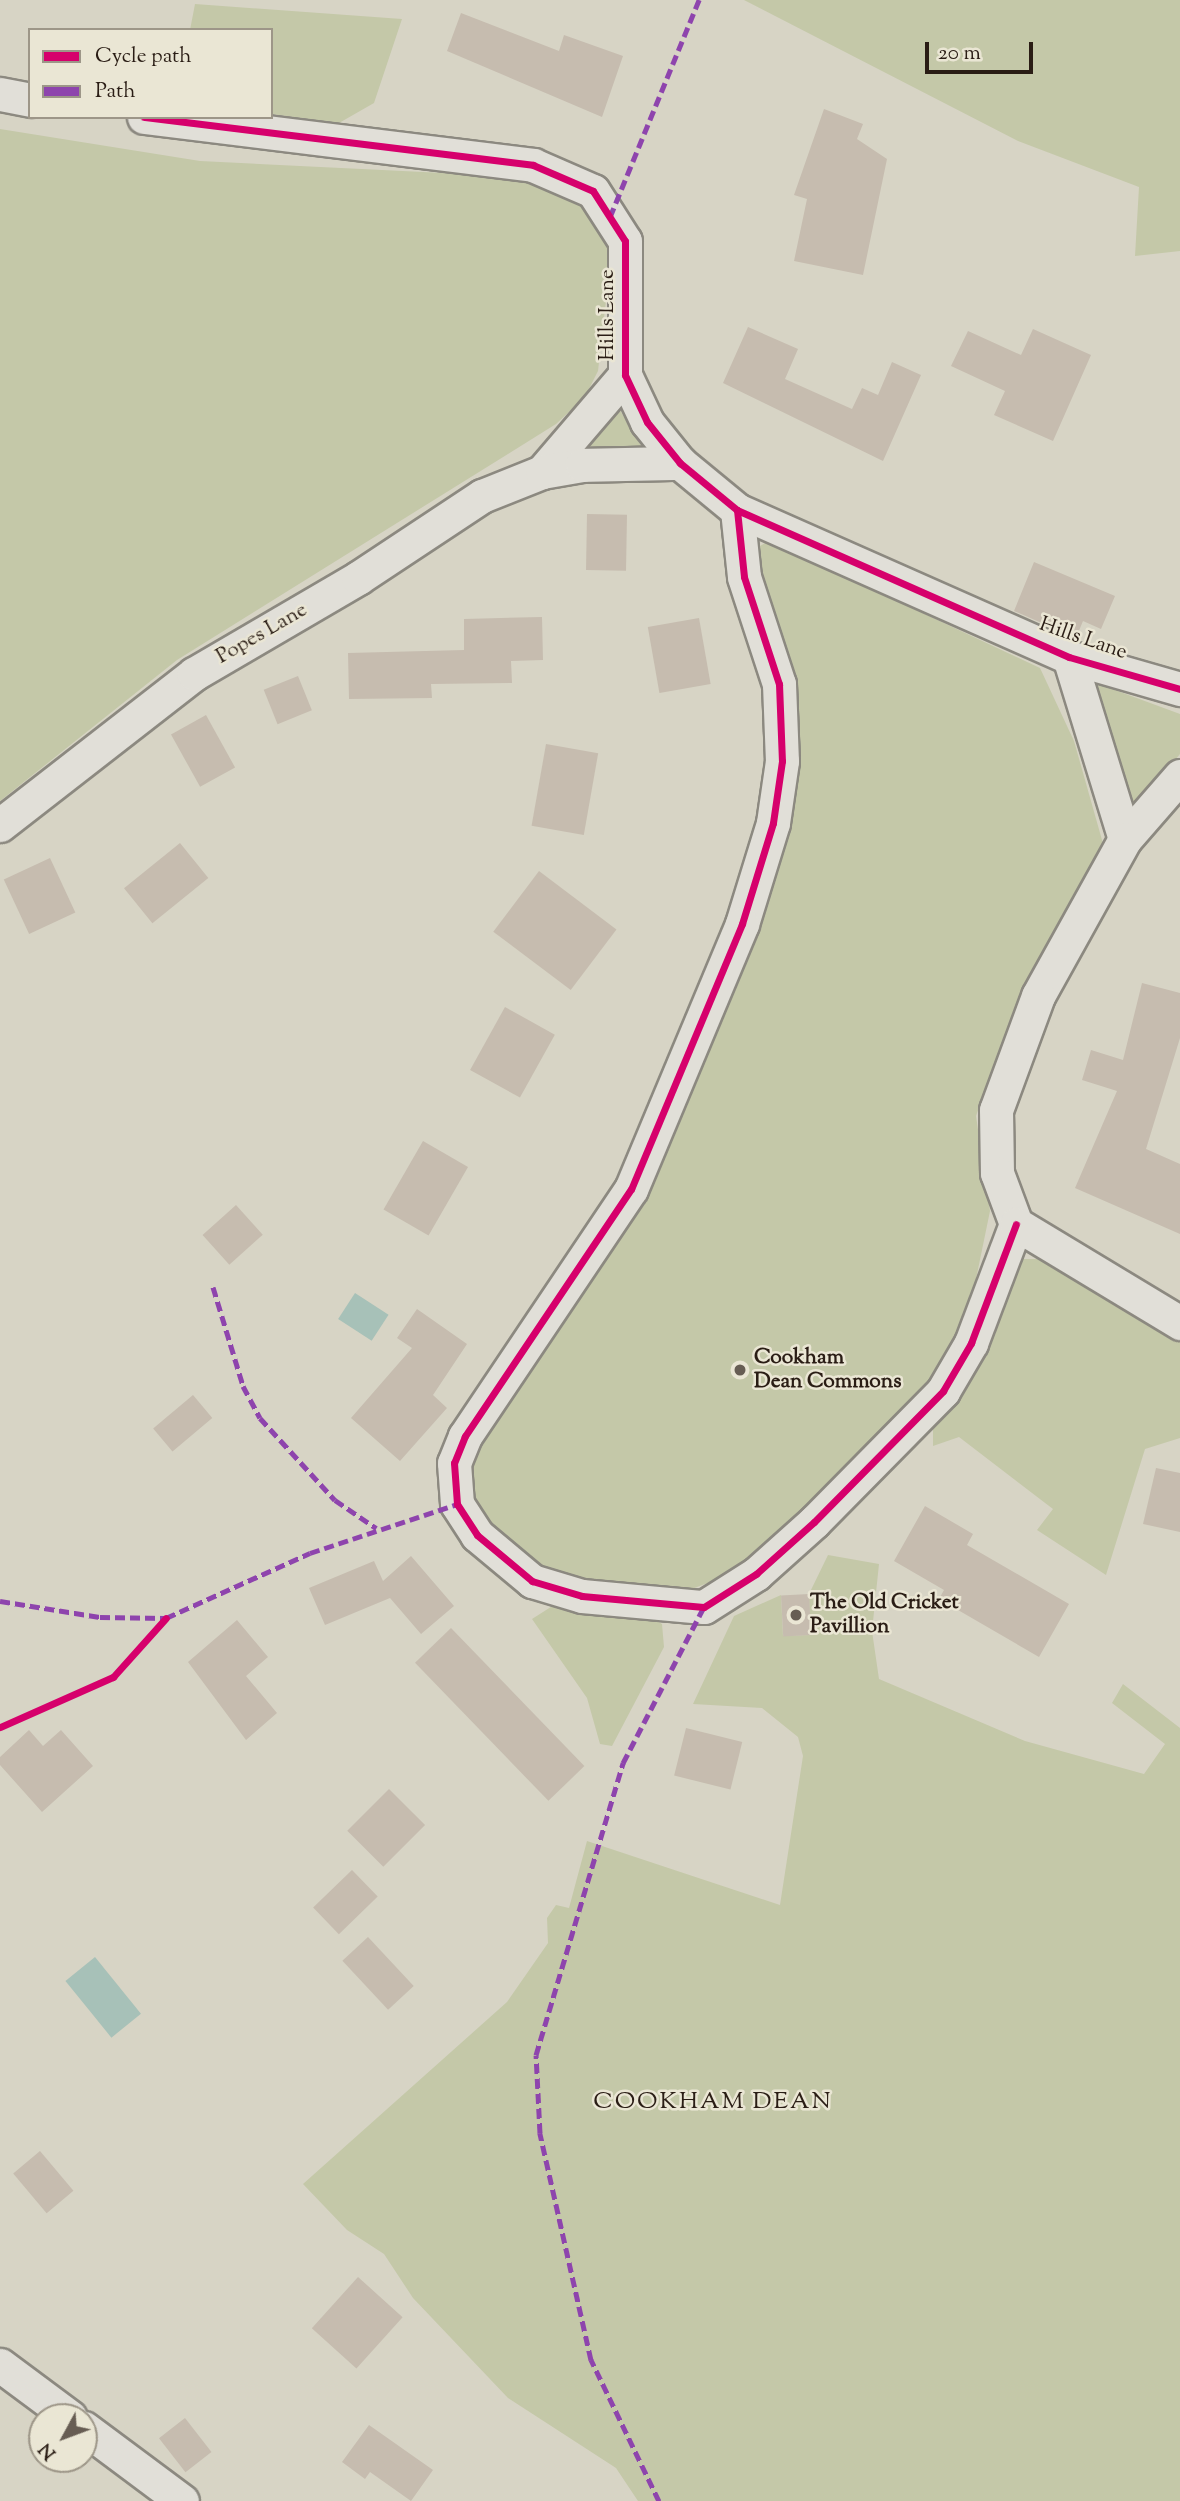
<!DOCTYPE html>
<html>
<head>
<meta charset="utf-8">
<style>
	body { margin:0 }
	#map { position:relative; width:1180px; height:2501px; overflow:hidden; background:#d7d4c5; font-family:"Sorts Mill Goudy",serif }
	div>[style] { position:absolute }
	.green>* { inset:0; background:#c4c8a8 }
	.water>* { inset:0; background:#a7c1b8; transform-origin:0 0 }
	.building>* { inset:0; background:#c6bcaf; transform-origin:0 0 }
	.roads { filter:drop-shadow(2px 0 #8c8980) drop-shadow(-2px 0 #8c8980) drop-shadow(0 2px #8c8980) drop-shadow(0 -2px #8c8980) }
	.minor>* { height:33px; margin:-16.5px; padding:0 16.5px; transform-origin:16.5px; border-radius:16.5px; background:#e1dfd8 }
	.quiet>* { height:5px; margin-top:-2.5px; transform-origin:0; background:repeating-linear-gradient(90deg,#8e44ad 0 10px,transparent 0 15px) }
	.cycleway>* { height:7px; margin:-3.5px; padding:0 3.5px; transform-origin:3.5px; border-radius:3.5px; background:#d6006c }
	.dots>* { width:19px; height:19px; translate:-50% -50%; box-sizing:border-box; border:4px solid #eae6d4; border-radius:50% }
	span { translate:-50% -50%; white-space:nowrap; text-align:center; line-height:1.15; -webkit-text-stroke:5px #eae6d4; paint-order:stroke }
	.street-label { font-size:21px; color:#2a1d15 }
	.poi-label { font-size:21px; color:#2a1d15; font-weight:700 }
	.left { translate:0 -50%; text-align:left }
	.quarter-label { font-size:24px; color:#2a1d15; letter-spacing:2px }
	.legend { position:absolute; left:28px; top:28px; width:245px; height:91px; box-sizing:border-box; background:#eae6d4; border:2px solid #9d9688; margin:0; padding:9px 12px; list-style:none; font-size:21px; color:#2a1d15 }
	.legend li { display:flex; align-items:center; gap:14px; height:35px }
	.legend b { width:35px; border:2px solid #9d9688 }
	.north { position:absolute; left:28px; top:2403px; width:70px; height:70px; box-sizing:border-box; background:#eae6d4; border:2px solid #9d9688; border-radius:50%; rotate:229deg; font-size:19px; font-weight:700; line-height:28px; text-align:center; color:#2a1d15 }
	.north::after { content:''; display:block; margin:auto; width:24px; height:32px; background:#675d53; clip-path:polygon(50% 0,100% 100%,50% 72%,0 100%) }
	.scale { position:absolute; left:925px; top:42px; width:108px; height:32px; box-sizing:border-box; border:4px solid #2a1d15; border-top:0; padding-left:9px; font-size:21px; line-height:24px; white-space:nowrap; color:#2a1d15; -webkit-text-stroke:5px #eae6d4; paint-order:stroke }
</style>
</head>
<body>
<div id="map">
	<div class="green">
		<div style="clip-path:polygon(744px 0,1180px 0,1180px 251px,1135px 256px,1139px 187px,1018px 141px)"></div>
		<div style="clip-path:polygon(195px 4px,402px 19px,374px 103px,339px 123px,271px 114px,271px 30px,190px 30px)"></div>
		<div style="clip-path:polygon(0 129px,200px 161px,523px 177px,565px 194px,589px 213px,612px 248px,598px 371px,585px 397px,556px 424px,177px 660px,0 801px)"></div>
		<div style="clip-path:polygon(618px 407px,643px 449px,580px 448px)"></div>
		<div style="clip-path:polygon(769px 541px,1040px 668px,1074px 741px,1104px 847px,1014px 1009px,976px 1116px,990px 1211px,967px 1323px,918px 1403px,734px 1573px,668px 1598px,554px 1574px,508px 1544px,480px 1511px,469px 1485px,470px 1455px,614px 1232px,781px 832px,753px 562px,756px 548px)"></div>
		<div style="clip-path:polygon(1096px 683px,1180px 714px,1180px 754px,1134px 810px)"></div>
		<div style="clip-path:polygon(1020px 1259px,1039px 1259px,1094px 1285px,1180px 1338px,1180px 1438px,1145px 1449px,1106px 1575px,1037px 1530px,1053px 1509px,959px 1437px,933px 1446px,933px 1428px,960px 1385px)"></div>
		<div style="clip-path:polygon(828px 1555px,879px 1564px,872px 1631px,879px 1679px,1025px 1741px,1144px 1774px,1165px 1744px,1112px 1703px,1123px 1684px,1180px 1728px,1180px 2501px,638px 2501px,616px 2468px,508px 2398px,413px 2298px,384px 2254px,347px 2230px,303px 2184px,507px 2002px,548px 1943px,547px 1918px,556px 1905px,569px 1908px,587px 1841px,780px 1905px,803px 1756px,798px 1737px,762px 1708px,693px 1704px,734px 1616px,781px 1595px,783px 1636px,810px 1635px,809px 1594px)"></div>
		<div style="clip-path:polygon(554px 1605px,639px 1610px,662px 1624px,664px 1647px,612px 1746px,600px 1744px,587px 1698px,532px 1619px)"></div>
	</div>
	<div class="water">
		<div style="left:355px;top:1293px;width:40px;height:31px;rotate:33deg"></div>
		<div style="left:95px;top:1957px;width:73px;height:38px;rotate:51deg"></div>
	</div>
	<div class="building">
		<div style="clip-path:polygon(461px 13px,559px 51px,564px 35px,623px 56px,602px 117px,447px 51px)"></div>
		<div style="clip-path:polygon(824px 109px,863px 124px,857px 139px,887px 159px,863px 275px,794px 261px,807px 199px,794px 195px)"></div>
		<div style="clip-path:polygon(748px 327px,798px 349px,785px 379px,852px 409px,862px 388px,878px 395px,892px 362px,921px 375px,883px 461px,723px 383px)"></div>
		<div style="clip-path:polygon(1033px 329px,1091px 355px,1053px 441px,994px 415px,1005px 391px,951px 366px,968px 331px,1021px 355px)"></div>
		<div style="left:587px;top:514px;width:40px;height:56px;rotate:1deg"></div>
		<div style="clip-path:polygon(1034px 562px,1115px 596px,1101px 629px,1083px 621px,1076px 638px,1014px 611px)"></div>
		<div style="clip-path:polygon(542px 617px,543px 660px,511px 661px,512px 683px,431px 684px,432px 698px,349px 699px,348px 653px,464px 650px,464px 619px)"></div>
		<div style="left:699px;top:618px;width:67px;height:52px;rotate:80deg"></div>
		<div style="left:298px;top:676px;width:37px;height:37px;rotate:68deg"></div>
		<div style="left:206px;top:715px;width:60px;height:40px;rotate:61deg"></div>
		<div style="left:546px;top:744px;width:53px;height:83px;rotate:10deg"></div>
		<div style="left:180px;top:843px;width:45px;height:72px;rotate:51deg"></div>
		<div style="left:50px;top:858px;width:60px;height:51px;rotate:65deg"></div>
		<div style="left:539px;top:871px;width:97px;height:76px;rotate:37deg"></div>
		<div style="clip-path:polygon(1142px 983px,1180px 993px,1180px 1038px,1146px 1149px,1180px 1164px,1180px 1234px,1075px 1188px,1117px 1091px,1082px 1080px,1091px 1050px,1123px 1060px)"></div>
		<div style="left:505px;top:1007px;width:57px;height:72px;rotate:29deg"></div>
		<div style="left:423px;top:1141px;width:52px;height:79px;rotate:30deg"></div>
		<div style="left:236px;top:1205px;width:40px;height:45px;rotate:48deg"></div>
		<div style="clip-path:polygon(417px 1309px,467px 1344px,433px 1395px,447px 1408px,400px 1461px,351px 1418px,412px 1348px,397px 1338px)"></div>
		<div style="left:193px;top:1395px;width:30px;height:52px;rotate:50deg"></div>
		<div style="clip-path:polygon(1156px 1468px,1180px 1473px,1180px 1532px,1143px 1524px)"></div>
		<div style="clip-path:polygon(925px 1506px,973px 1534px,967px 1545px,1069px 1604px,1039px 1657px,939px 1599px,944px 1590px,894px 1561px)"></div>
		<div style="clip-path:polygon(411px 1556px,454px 1606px,421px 1634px,390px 1598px,325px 1625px,309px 1588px,374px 1561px,383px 1581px)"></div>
		<div style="left:809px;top:1594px;width:41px;height:28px;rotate:87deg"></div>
		<div style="clip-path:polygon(237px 1620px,268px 1657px,246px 1676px,277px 1713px,246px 1740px,188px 1662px)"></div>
		<div style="left:451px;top:1628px;width:192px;height:50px;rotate:46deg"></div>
		<div style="left:686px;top:1728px;width:58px;height:49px;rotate:14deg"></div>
		<div style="clip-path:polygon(29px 1730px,43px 1746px,61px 1730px,93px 1766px,42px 1812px,0 1765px,0 1757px)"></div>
		<div style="left:389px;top:1789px;width:51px;height:59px;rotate:45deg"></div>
		<div style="left:352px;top:1870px;width:37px;height:54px;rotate:46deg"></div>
		<div style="left:368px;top:1937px;width:67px;height:35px;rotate:47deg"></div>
		<div style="left:40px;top:2151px;width:52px;height:35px;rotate:50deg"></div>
		<div style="left:358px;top:2277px;width:60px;height:69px;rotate:42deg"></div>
		<div style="left:185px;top:2418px;width:43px;height:33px;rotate:52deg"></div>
		<div style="clip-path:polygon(369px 2425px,433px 2470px,411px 2501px,370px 2472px,365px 2479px,342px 2462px)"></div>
	</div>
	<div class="roads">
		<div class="minor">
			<div style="left:0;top:94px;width:31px;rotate:11deg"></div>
			<div style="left:144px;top:117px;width:392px;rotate:7deg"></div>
			<div style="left:533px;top:165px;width:65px;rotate:23.4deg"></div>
			<div style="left:593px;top:191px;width:59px;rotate:57.4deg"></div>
			<div style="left:625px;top:241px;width:134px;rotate:90deg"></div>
			<div style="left:625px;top:375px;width:52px;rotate:64.9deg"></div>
			<div style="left:647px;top:422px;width:53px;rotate:51.2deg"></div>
			<div style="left:680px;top:463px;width:74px;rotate:39.5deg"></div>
			<div style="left:737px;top:510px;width:363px;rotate:23.9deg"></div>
			<div style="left:1069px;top:657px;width:116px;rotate:16.1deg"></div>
			<div style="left:542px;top:472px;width:128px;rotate:-49.4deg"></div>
			<div style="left:737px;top:510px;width:67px;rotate:84deg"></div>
			<div style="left:744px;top:577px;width:113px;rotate:71.9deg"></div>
			<div style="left:779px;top:684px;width:77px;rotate:87.8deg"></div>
			<div style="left:782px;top:761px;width:63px;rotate:98.3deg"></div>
			<div style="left:773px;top:823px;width:106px;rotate:107.1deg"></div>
			<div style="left:742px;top:924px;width:287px;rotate:112.7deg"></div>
			<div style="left:631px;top:1189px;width:298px;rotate:123.9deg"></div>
			<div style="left:465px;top:1436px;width:29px;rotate:112deg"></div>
			<div style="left:454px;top:1463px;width:41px;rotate:85.8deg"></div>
			<div style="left:457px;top:1504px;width:37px;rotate:57deg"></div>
			<div style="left:477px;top:1535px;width:72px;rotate:39.9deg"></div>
			<div style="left:532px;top:1581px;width:52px;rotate:16.7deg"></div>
			<div style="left:582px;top:1596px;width:122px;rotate:5.2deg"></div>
			<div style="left:704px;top:1607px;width:62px;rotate:-32.4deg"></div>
			<div style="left:756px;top:1574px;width:78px;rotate:-41.9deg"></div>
			<div style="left:814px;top:1522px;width:184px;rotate:-45.4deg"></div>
			<div style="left:943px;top:1391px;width:56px;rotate:-59.7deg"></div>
			<div style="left:971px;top:1343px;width:127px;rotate:-69.3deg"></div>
			<div style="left:1069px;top:657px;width:190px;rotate:72.9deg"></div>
			<div style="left:1180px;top:776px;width:84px;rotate:131.1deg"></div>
			<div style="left:1125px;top:839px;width:179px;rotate:119deg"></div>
			<div style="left:1038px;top:996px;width:121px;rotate:110.2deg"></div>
			<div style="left:996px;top:1110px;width:63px;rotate:89.1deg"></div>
			<div style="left:997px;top:1173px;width:54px;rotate:69.6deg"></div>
			<div style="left:1016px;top:1224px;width:192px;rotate:31.1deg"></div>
			<div style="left:0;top:825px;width:246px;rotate:-37.9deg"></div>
			<div style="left:194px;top:674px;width:190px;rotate:-30.3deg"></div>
			<div style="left:358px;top:578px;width:149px;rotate:-33.5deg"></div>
			<div style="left:482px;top:496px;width:65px;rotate:-21.8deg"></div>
			<div style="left:542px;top:472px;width:41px;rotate:-9.9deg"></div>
			<div style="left:582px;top:465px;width:98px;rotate:-1.2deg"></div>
			<div style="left:0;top:2365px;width:87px;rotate:36.6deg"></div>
			<div style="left:84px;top:2428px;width:122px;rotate:36.7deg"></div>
		</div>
	</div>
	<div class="quiet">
		<div style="left:610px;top:217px;width:235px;rotate:-67.7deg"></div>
		<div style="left:213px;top:1287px;width:103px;rotate:73.1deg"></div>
		<div style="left:243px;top:1386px;width:36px;rotate:62deg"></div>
		<div style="left:260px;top:1418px;width:111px;rotate:47.6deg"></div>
		<div style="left:335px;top:1500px;width:50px;rotate:34.3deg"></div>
		<div style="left:0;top:1601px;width:101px;rotate:9.1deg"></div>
		<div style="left:100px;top:1617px;width:66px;rotate:0.9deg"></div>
		<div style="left:166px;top:1618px;width:158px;rotate:-24.3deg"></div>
		<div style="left:310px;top:1553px;width:155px;rotate:-18.4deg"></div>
		<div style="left:659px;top:2501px;width:157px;rotate:-115.7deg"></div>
		<div style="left:591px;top:2360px;width:233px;rotate:-102.7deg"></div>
		<div style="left:540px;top:2133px;width:78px;rotate:-92.9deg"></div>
		<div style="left:536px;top:2055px;width:305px;rotate:-73.4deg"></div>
		<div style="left:623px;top:1763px;width:176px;rotate:-62.6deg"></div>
	</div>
	<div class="cycleway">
		<div style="left:144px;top:117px;width:392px;rotate:7deg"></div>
		<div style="left:533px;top:165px;width:65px;rotate:23.4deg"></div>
		<div style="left:593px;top:191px;width:59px;rotate:57.4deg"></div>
		<div style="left:625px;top:241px;width:134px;rotate:90deg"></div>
		<div style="left:625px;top:375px;width:52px;rotate:64.9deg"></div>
		<div style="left:647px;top:422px;width:53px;rotate:51.2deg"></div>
		<div style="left:680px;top:463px;width:74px;rotate:39.5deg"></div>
		<div style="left:737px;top:510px;width:363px;rotate:23.9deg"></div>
		<div style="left:1069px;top:657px;width:116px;rotate:16.1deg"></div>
		<div style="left:737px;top:510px;width:67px;rotate:84deg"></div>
		<div style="left:744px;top:577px;width:113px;rotate:71.9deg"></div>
		<div style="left:779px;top:684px;width:77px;rotate:87.8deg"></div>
		<div style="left:782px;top:761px;width:63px;rotate:98.3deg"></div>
		<div style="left:773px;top:823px;width:106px;rotate:107.1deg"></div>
		<div style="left:742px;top:924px;width:287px;rotate:112.7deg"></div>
		<div style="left:631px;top:1189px;width:298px;rotate:123.9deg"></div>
		<div style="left:465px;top:1436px;width:29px;rotate:112deg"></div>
		<div style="left:454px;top:1463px;width:41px;rotate:85.8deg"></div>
		<div style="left:457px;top:1504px;width:37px;rotate:57deg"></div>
		<div style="left:477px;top:1535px;width:72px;rotate:39.9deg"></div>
		<div style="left:532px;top:1581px;width:52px;rotate:16.7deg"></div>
		<div style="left:582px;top:1596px;width:122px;rotate:5.2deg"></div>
		<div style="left:704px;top:1607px;width:62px;rotate:-32.4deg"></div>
		<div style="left:756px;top:1574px;width:78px;rotate:-41.9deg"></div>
		<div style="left:814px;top:1522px;width:184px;rotate:-45.4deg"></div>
		<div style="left:943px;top:1391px;width:56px;rotate:-59.7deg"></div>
		<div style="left:971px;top:1343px;width:127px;rotate:-69.3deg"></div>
		<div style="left:0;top:1727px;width:124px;rotate:-23.9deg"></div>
		<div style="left:113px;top:1677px;width:79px;rotate:-48.1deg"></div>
	</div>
	<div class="dots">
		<div style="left:740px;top:1370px;background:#675d53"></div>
		<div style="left:796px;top:1615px;background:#675d53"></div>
	</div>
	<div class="street-label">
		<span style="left:608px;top:315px;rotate:-90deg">Hills Lane</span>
		<span style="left:262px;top:634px;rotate:-30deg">Popes Lane</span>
		<span style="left:1083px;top:639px;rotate:19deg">Hills Lane</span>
	</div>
	<div class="poi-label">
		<span class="left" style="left:754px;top:1370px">Cookham<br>Dean Commons</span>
		<span class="left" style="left:810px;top:1615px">The Old Cricket<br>Pavillion</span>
	</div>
	<div class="quarter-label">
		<span style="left:713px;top:2103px">COOKHAM DEAN</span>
	</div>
	<ul class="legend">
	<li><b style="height:9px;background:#d6006c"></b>Cycle path</li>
	<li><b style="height:9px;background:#8e44ad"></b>Path</li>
	</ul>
	<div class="north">N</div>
	<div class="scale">20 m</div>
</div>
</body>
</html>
